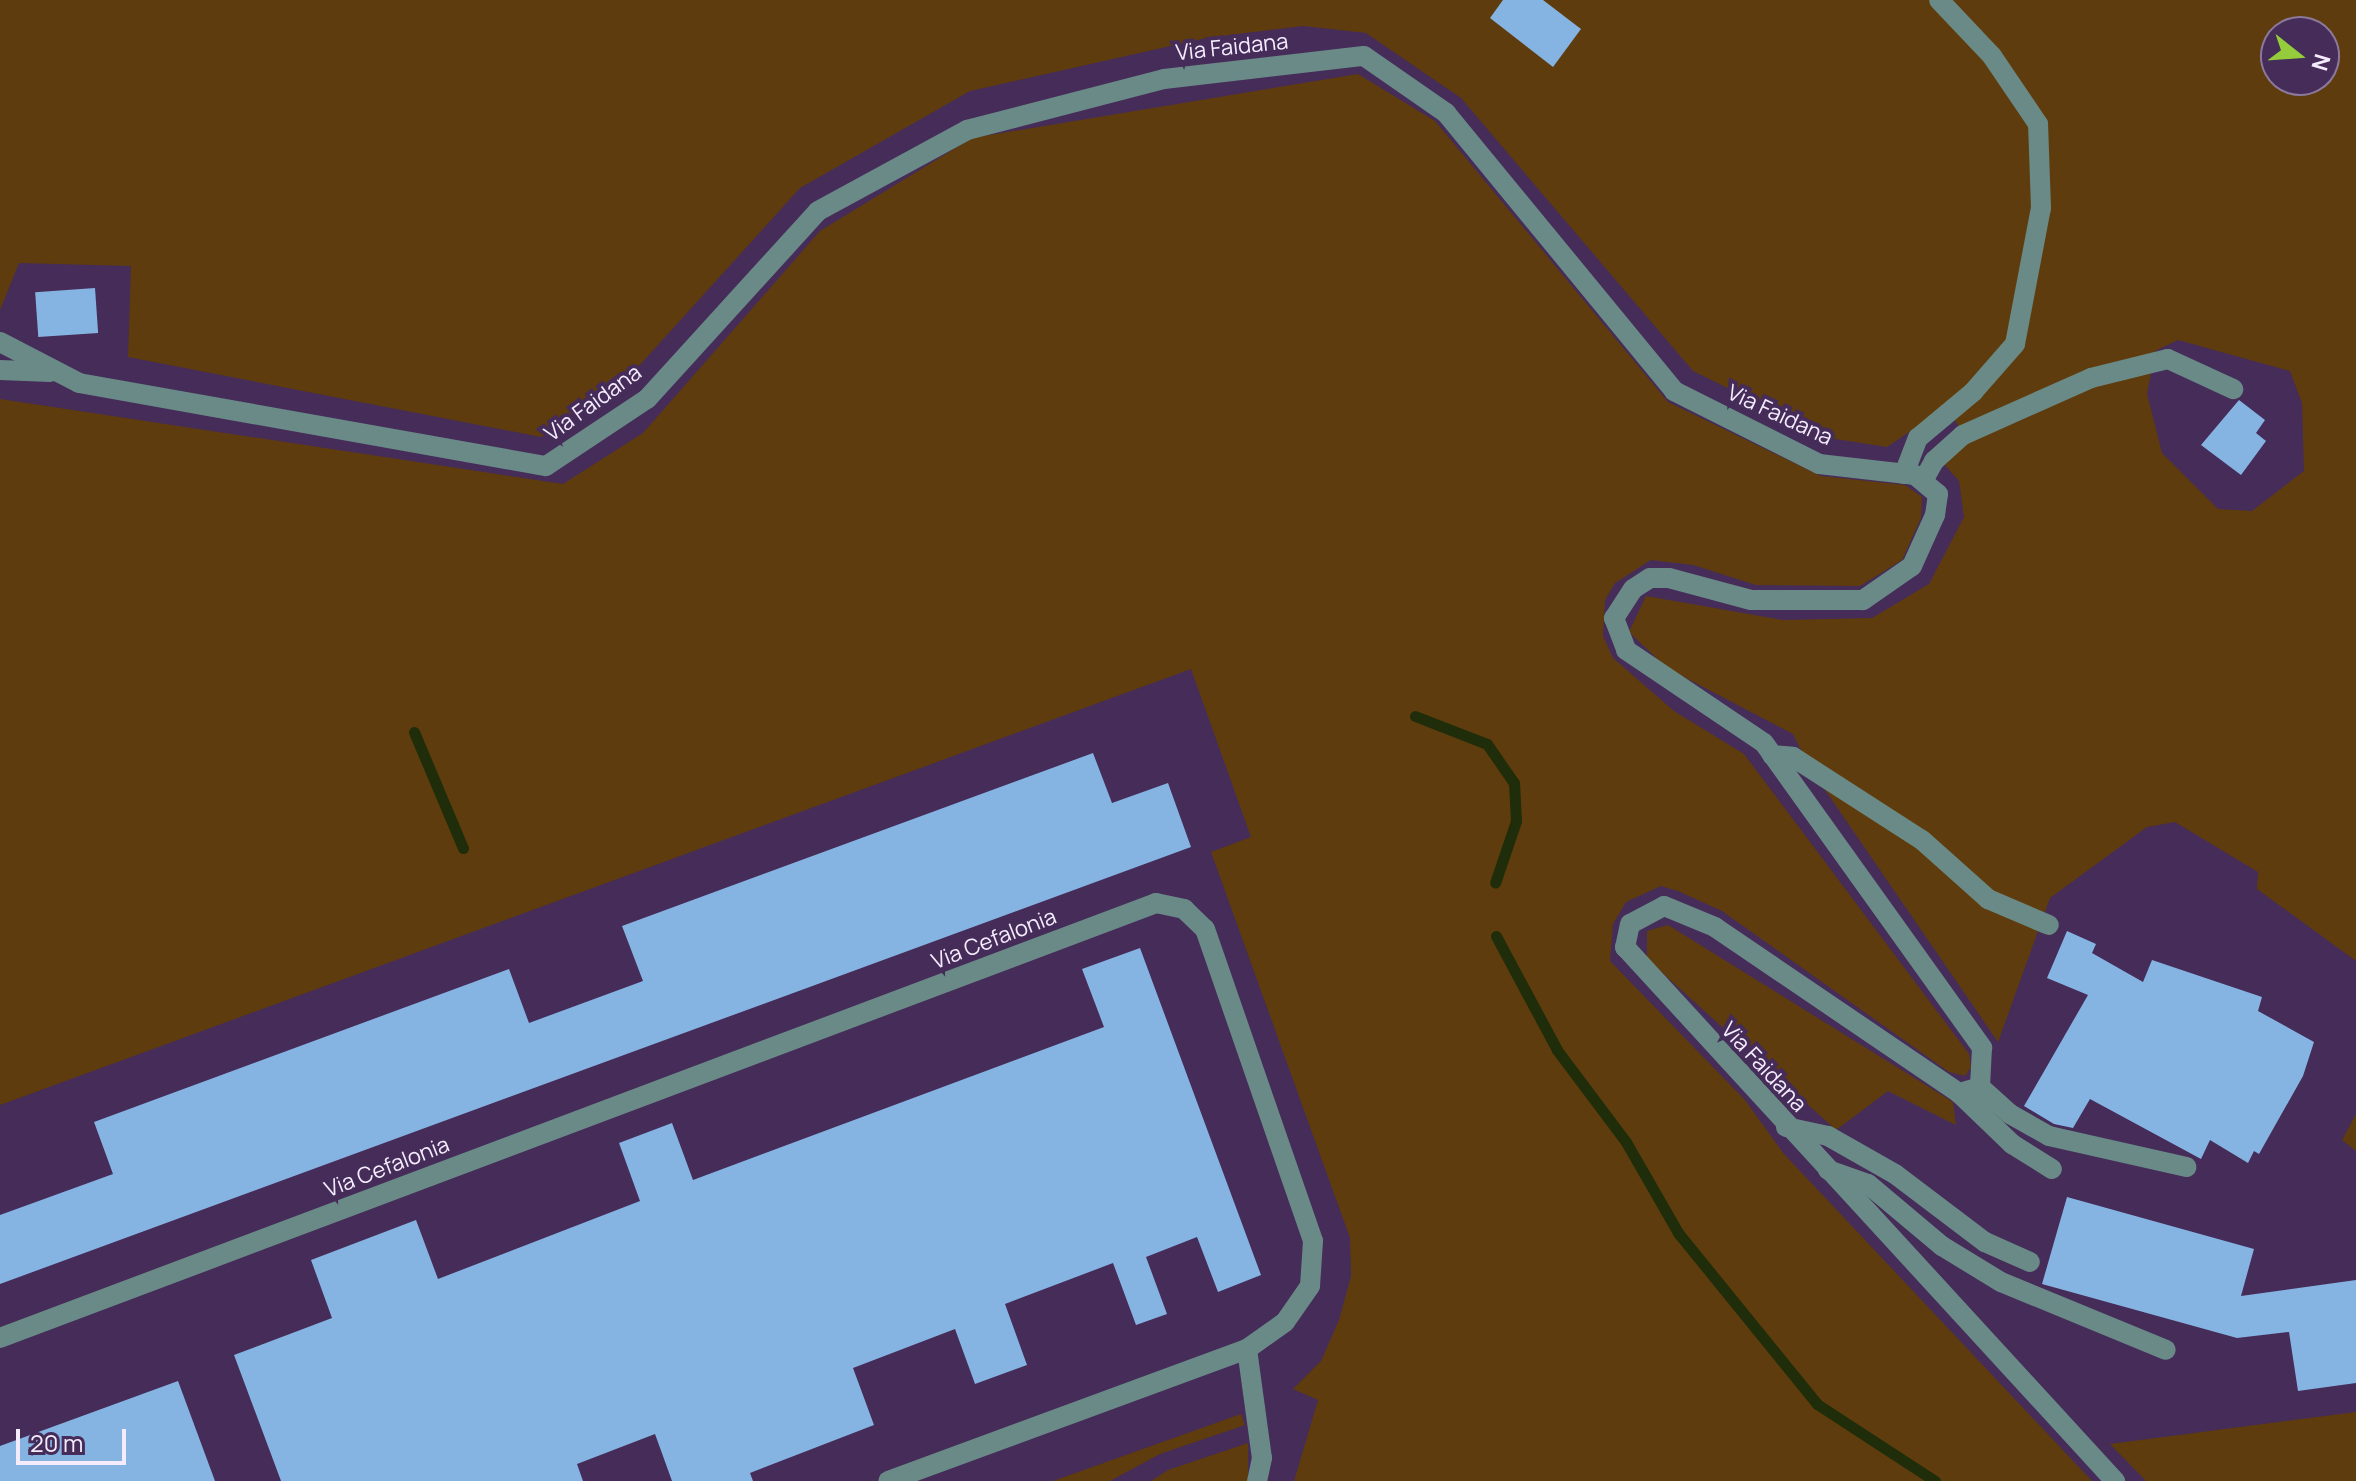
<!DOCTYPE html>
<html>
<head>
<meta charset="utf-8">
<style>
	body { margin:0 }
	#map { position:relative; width:2356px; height:1481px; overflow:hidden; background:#452c59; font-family:Manrope,sans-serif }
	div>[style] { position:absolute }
	.green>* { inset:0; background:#5f3c0d }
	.stream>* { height:11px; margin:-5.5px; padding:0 5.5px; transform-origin:5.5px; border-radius:5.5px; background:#1f2d0a }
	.building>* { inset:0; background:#86b4e2; transform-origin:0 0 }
	.minor>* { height:20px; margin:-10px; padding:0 10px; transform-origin:10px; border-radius:10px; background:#698a87 }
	span { translate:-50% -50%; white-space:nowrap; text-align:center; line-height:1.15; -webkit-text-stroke:8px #452c59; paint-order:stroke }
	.street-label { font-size:22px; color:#f4ecfd }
	.north { position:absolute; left:2260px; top:16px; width:80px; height:80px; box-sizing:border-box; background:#452c59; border:2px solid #8b799b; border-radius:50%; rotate:107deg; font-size:22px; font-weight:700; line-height:32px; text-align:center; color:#f4ecfd }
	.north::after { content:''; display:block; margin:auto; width:28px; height:36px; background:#94cc3c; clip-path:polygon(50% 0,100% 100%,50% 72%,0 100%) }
	.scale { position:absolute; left:16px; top:1429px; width:110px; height:36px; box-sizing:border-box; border:4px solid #f4ecfd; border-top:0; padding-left:10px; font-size:24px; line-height:28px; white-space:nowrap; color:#f4ecfd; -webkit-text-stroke:6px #452c59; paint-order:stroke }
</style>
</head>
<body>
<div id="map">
	<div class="green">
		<div style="clip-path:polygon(evenodd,0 0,2356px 0,2356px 961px,2257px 889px,2258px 872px,2175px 822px,2147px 827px,2050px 898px,1998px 1042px,1810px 768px,1793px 734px,1667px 668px,1629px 632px,1646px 596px,1783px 620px,1872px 618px,1929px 584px,1964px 517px,1959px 481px,1944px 464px,1968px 443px,1947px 406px,1887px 447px,1829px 438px,1693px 371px,1461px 98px,1366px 33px,1303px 26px,1206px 38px,970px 91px,800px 188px,609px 399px,541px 437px,128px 357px,131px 266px,19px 263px,0 310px,0 0,2276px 32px,2324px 32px,2324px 80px,2276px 80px,2276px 32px,0 0,2178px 340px,2290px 371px,2302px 403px,2304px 471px,2252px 511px,2218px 509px,2162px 453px,2147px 394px,2155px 351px,2178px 340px)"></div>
		<div style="clip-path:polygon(1358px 74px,1435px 121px,1668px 402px,1821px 476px,1905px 485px,1922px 497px,1921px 518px,1902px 560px,1860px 586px,1756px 585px,1693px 565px,1651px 560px,1615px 583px,1605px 600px,1603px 636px,1613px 658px,1674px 711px,1744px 754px,1969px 1054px,1971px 1067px,1965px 1076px,1949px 1072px,1722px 911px,1678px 891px,1661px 886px,1626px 902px,1613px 924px,1610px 961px,1745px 1100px,1784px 1154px,2092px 1481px,1294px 1481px,1318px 1400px,1293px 1389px,1321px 1361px,1339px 1320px,1351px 1276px,1350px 1238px,1211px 852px,1251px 837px,1191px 669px,0 1105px,0 399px,563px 484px,643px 433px,820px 231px,972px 138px)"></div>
		<div style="clip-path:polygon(1668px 925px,1953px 1102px,1956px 1125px,1888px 1091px,1836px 1130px,1647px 959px,1647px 931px)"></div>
		<div style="clip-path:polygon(2356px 1114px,2356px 1151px,2342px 1140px)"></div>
		<div style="clip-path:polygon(2356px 1412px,2356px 1481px,2146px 1481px,2110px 1444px)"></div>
		<div style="clip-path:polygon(1241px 1414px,1245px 1425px,1160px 1454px,1110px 1481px,1053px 1481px)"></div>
		<div style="clip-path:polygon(1248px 1443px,1248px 1481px,1151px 1481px,1168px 1470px)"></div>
	</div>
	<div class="stream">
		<div style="left:1415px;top:716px;width:77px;rotate:21.3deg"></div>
		<div style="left:1487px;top:744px;width:47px;rotate:55.3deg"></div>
		<div style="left:1514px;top:783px;width:38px;rotate:87deg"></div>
		<div style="left:1516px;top:821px;width:65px;rotate:108.7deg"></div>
		<div style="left:414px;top:732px;width:126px;rotate:67.1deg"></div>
		<div style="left:1496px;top:936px;width:129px;rotate:61.8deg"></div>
		<div style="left:1557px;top:1050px;width:115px;rotate:53.1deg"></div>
		<div style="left:1626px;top:1142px;width:106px;rotate:60.1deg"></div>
		<div style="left:1679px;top:1234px;width:219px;rotate:50.9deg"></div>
		<div style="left:1817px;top:1404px;width:141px;rotate:33.1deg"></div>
	</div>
	<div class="building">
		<div style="clip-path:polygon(1503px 0,1543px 0,1581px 29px,1553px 67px,1490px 18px)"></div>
		<div style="left:95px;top:288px;width:45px;height:60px;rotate:86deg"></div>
		<div style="clip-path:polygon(2239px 400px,2265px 420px,2256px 433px,2266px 441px,2241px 475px,2201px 445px)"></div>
		<div style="clip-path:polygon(1093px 753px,1112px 803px,1168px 783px,1191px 847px,0 1284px,0 1215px,113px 1174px,94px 1122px,509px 969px,529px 1023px,643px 981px,622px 926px)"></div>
		<div style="clip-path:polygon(2067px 931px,2096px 944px,2092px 953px,2143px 982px,2152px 960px,2262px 997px,2258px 1011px,2314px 1042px,2303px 1076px,2259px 1154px,2254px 1151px,2248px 1163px,2210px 1140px,2201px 1159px,2090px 1099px,2073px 1128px,2054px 1124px,2024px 1106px,2088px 995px,2047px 978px)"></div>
		<div style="clip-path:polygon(1140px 948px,1261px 1275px,1218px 1292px,1197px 1237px,1146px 1257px,1167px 1314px,1136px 1325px,1113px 1263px,1005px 1304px,1027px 1365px,975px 1384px,955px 1329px,853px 1368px,874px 1425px,750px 1473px,753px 1481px,672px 1481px,655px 1434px,577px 1464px,583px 1481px,281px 1481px,234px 1355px,332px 1318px,311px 1260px,416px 1220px,438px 1279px,640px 1201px,619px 1143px,672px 1123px,693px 1180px,1104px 1027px,1082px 969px)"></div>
		<div style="clip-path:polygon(2067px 1197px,2254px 1249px,2241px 1296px,2356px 1280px,2356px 1383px,2298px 1391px,2289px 1332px,2237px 1338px,2042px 1284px)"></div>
		<div style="clip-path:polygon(178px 1381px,215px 1481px,0 1481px,0 1446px)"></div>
	</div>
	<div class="minor">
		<div style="left:0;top:342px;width:89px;rotate:27.4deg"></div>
		<div style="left:79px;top:383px;width:474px;rotate:10.1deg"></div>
		<div style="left:546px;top:466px;width:121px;rotate:-33.6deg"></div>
		<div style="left:647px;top:399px;width:254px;rotate:-47.7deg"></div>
		<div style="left:818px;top:211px;width:170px;rotate:-28.5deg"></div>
		<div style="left:967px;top:130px;width:203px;rotate:-14.5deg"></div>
		<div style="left:1164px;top:79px;width:201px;rotate:-6.6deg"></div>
		<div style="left:1364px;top:56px;width:100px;rotate:34.8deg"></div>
		<div style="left:1446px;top:113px;width:360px;rotate:50.6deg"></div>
		<div style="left:1674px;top:391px;width:162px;rotate:26.7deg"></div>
		<div style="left:1819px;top:464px;width:97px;rotate:6.5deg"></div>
		<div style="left:1915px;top:475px;width:30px;rotate:40deg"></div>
		<div style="left:1938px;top:494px;width:21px;rotate:98deg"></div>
		<div style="left:1935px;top:515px;width:56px;rotate:114.3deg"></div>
		<div style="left:1912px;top:566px;width:60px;rotate:145.2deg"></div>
		<div style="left:1863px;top:600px;width:112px;rotate:180deg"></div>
		<div style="left:1751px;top:600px;width:85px;rotate:-165deg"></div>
		<div style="left:1669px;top:578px;width:19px;rotate:180deg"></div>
		<div style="left:1650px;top:578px;width:20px;rotate:147deg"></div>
		<div style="left:1633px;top:589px;width:35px;rotate:123deg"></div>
		<div style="left:1614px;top:618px;width:34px;rotate:69deg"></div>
		<div style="left:1626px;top:650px;width:166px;rotate:34deg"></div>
		<div style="left:1764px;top:743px;width:375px;rotate:54.4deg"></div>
		<div style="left:1982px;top:1048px;width:39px;rotate:93deg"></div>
		<div style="left:1980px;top:1087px;width:22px;rotate:164deg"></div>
		<div style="left:1959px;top:1093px;width:295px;rotate:-145.8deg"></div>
		<div style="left:1715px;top:927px;width:55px;rotate:-157.6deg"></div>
		<div style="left:1664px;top:906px;width:38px;rotate:152deg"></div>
		<div style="left:1630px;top:924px;width:24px;rotate:102deg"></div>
		<div style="left:1625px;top:947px;width:725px;rotate:47.46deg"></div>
		<div style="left:0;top:370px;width:50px;rotate:2.3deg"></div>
		<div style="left:1904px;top:474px;width:39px;rotate:-69deg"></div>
		<div style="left:1918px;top:438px;width:72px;rotate:-39.9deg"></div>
		<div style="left:1973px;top:392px;width:64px;rotate:-48.8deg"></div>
		<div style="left:2015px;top:344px;width:138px;rotate:-79.2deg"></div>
		<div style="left:2041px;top:208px;width:84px;rotate:-92deg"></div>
		<div style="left:2038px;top:124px;width:82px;rotate:-124.1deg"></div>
		<div style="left:1992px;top:56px;width:77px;rotate:-133.4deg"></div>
		<div style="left:1923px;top:481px;width:23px;rotate:-61deg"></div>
		<div style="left:1934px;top:461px;width:39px;rotate:-42deg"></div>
		<div style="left:1963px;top:435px;width:140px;rotate:-24deg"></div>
		<div style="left:2091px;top:378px;width:79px;rotate:-13.9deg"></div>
		<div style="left:2168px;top:359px;width:72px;rotate:24.8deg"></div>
		<div style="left:1772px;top:755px;width:21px;rotate:5deg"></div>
		<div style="left:1793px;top:757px;width:153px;rotate:32.8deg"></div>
		<div style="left:1922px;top:840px;width:89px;rotate:41.8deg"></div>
		<div style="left:1988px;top:899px;width:66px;rotate:23.1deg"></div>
		<div style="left:1980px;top:1087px;width:40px;rotate:42deg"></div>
		<div style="left:2010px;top:1114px;width:45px;rotate:29.4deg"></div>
		<div style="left:2049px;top:1136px;width:141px;rotate:12.7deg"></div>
		<div style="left:1959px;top:1093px;width:74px;rotate:43.9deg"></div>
		<div style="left:2012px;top:1144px;width:47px;rotate:32deg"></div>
		<div style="left:1786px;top:1127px;width:43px;rotate:12.1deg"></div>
		<div style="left:1828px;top:1136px;width:77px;rotate:29.6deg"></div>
		<div style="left:1895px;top:1174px;width:113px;rotate:37.1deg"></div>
		<div style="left:1985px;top:1242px;width:49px;rotate:24deg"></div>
		<div style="left:1828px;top:1170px;width:42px;rotate:19.3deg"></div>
		<div style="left:1868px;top:1184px;width:97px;rotate:40deg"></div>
		<div style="left:1942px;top:1246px;width:69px;rotate:31.4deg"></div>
		<div style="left:2001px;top:1282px;width:178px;rotate:22.4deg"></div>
		<div style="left:0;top:1338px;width:1235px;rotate:-20.62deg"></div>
		<div style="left:1156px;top:903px;width:29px;rotate:12deg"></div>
		<div style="left:1184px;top:909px;width:29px;rotate:44deg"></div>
		<div style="left:1205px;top:929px;width:330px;rotate:70.9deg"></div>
		<div style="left:1313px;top:1241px;width:45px;rotate:93.8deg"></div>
		<div style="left:1310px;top:1286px;width:44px;rotate:124.8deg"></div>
		<div style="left:1285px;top:1322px;width:47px;rotate:144.6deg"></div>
		<div style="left:1247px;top:1349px;width:382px;rotate:159.8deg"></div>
		<div style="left:1247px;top:1349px;width:110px;rotate:82.2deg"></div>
		<div style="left:1262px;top:1458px;width:24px;rotate:102deg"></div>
	</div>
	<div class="street-label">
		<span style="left:1232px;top:47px;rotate:-6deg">Via Faidana</span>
		<span style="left:593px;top:403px;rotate:-36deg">Via Faidana</span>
		<span style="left:1780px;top:415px;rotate:25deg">Via Faidana</span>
		<span style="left:994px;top:939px;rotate:-21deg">Via Cefalonia</span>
		<span style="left:1764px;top:1067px;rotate:47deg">Via Faidana</span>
		<span style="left:387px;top:1167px;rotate:-21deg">Via Cefalonia</span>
	</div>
	<div class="north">N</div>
	<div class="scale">20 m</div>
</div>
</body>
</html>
